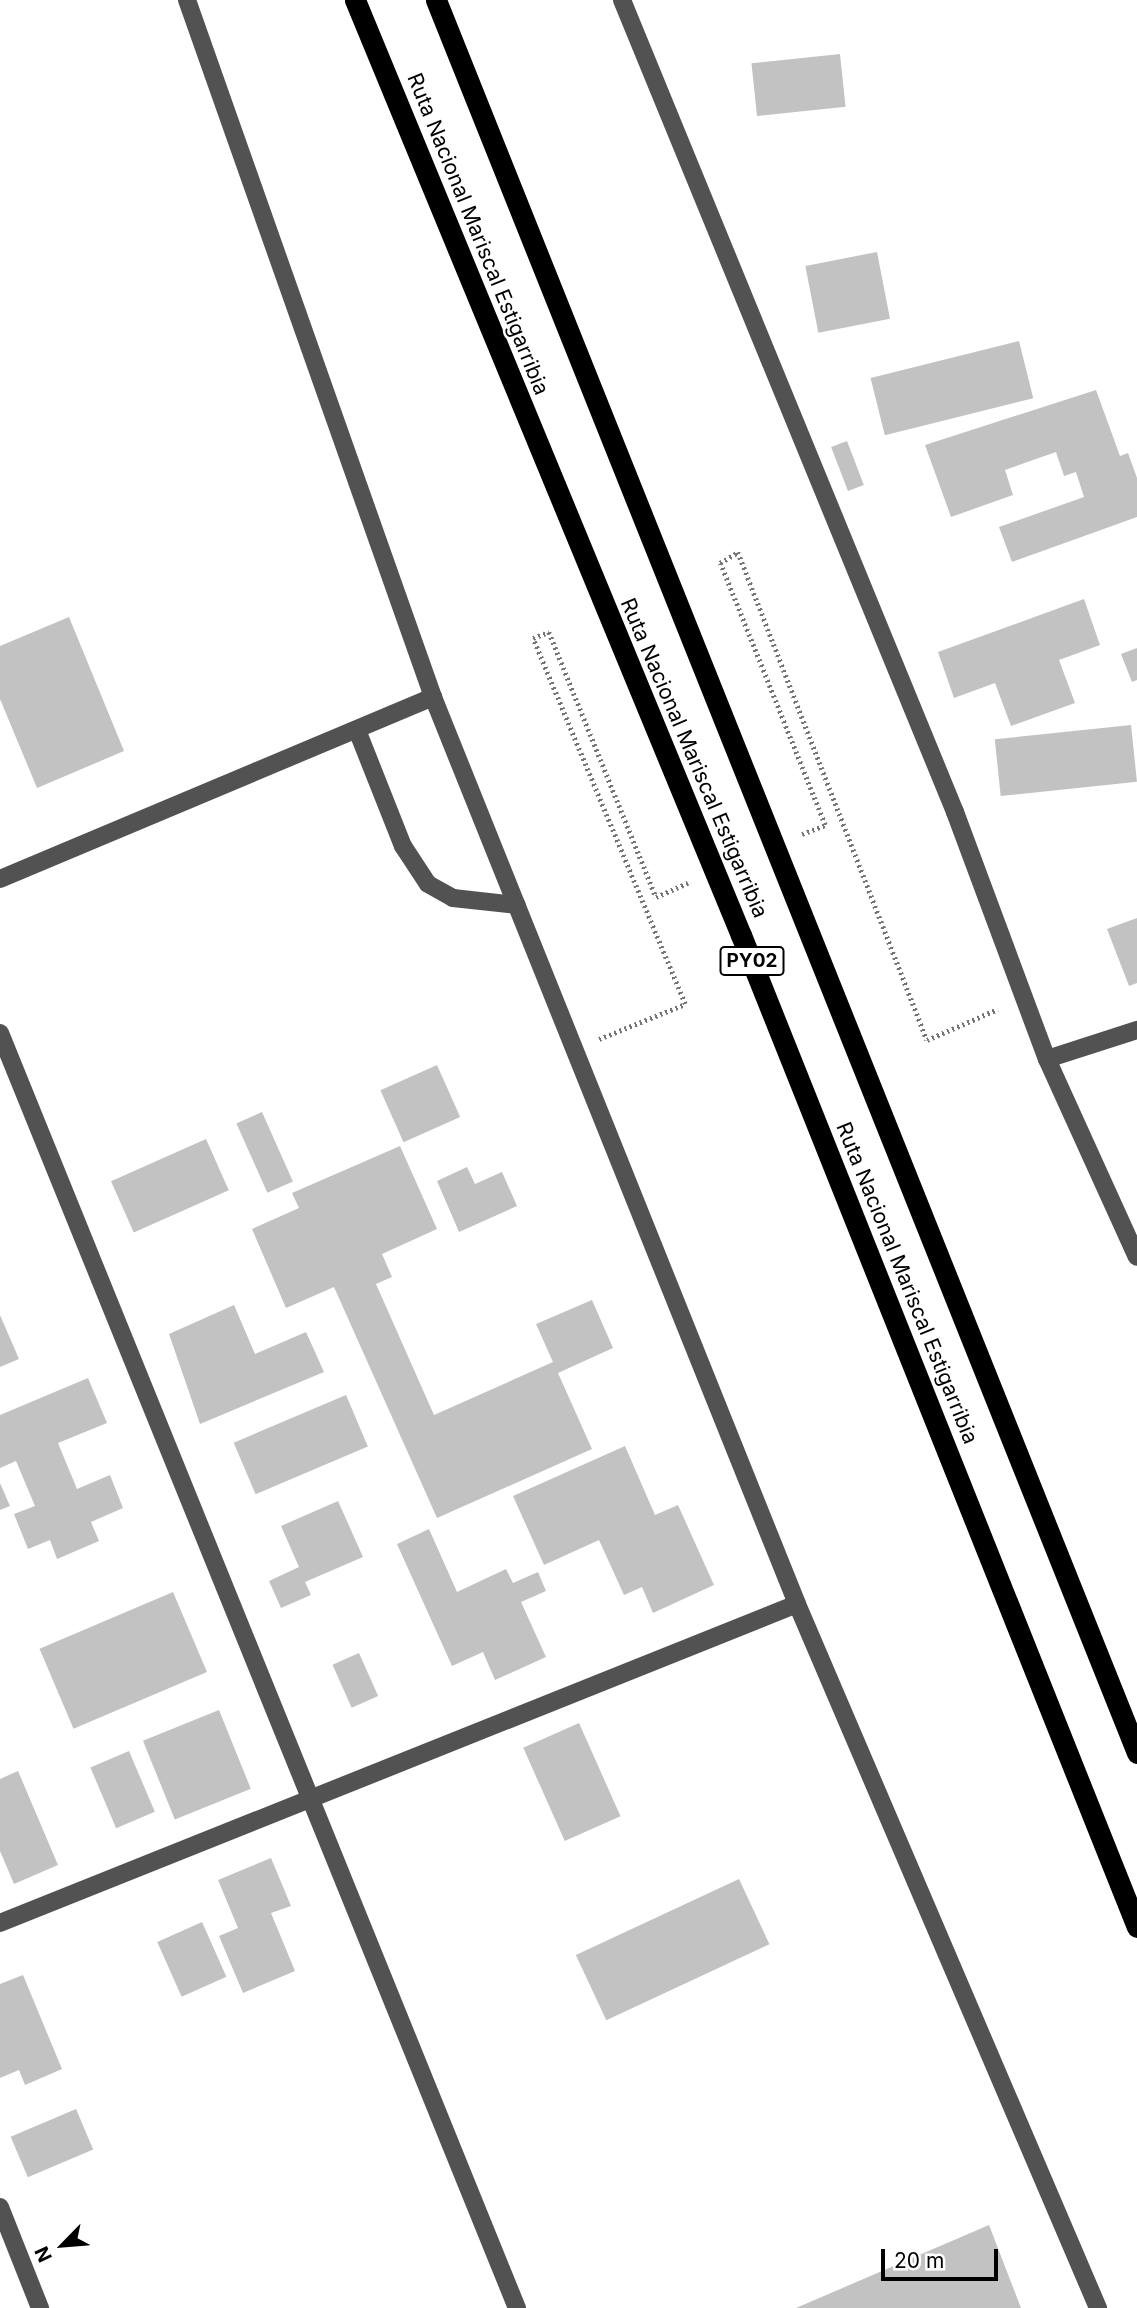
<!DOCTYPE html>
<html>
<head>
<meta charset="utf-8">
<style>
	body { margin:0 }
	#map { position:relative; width:1137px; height:2308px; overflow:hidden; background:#fff; font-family:Inter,sans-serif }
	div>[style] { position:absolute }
	.building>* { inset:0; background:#c2c2c2; transform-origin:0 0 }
	.path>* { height:4.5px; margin-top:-2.25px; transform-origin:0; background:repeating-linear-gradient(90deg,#747474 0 2px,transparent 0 5.5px) }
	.minor>* { height:18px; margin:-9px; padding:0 9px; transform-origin:9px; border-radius:9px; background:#525252 }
	.highway>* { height:21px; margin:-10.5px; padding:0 10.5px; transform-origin:10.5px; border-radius:10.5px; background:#000 }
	span { translate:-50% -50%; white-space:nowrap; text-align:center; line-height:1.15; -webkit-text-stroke:5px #fff; paint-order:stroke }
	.shield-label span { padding:2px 5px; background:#fff; border:2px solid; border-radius:5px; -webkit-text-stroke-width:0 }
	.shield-label { font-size:19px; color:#000; font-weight:700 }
	.street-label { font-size:21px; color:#000 }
	.north { position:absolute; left:28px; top:2210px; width:70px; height:70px; -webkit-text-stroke:5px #fff; paint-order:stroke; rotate:245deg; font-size:19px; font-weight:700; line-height:28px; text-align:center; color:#000 }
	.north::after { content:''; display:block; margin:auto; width:24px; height:32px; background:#000; clip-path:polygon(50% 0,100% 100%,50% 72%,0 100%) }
	.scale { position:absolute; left:881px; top:2249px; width:117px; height:32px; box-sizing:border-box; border:4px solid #000; border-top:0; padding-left:9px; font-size:21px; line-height:24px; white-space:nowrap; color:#000; -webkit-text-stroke:5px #fff; paint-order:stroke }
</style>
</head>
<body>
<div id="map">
	<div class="building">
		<div style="left:840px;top:54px;width:53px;height:89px;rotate:84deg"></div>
		<div style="left:877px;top:252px;width:68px;height:73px;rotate:79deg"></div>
		<div style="left:1019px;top:341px;width:59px;height:153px;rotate:76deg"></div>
		<div style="clip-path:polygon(1096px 390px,1120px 456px,1128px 453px,1137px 478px,1137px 517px,1012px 562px,999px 527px,1084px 497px,1076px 472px,1064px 476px,1056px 452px,1005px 470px,1013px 495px,951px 517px,925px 445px)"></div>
		<div style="left:847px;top:441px;width:47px;height:17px;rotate:69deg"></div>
		<div style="clip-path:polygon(1084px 599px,1100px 645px,1059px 660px,1075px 703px,1011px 726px,995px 683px,954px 698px,938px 652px)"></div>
		<div style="clip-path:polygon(69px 617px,124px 751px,37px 788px,0 699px,0 646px)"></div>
		<div style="clip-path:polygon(1137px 648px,1137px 680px,1132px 682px,1121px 654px)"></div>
		<div style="left:1131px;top:725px;width:57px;height:137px;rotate:84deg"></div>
		<div style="clip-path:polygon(1137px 918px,1137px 983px,1129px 986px,1107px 929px)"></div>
		<div style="left:437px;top:1065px;width:57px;height:62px;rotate:66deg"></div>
		<div style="left:262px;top:1112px;width:76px;height:28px;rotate:66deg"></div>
		<div style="left:206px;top:1139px;width:56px;height:104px;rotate:66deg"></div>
		<div style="clip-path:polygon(400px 1146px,437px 1229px,382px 1254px,392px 1277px,376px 1284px,434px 1415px,553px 1362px,536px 1324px,592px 1300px,613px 1348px,558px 1373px,592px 1449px,437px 1518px,334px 1287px,286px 1308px,252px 1229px,299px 1208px,292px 1193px)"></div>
		<div style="clip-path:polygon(467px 1167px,475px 1184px,502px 1172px,517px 1206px,459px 1232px,437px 1181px)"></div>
		<div style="clip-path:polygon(234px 1305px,255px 1354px,306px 1332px,324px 1372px,200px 1424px,169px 1334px)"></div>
		<div style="clip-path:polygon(0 1315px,19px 1359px,0 1367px)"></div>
		<div style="clip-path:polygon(88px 1378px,107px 1423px,58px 1443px,77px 1489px,110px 1475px,123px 1508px,91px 1522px,99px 1541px,57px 1559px,50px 1540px,28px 1549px,14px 1514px,35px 1506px,16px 1461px,0 1468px,0 1415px)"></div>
		<div style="left:346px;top:1395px;width:56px;height:122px;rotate:67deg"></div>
		<div style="clip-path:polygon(625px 1446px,655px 1515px,678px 1505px,714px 1585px,653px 1613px,642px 1587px,624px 1595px,599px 1540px,544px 1565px,513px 1496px)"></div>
		<div style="clip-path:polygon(0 1483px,10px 1506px,0 1510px)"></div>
		<div style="clip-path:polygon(338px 1501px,363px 1557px,305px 1582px,311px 1595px,281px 1608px,269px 1581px,299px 1567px,281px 1526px)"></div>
		<div style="clip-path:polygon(429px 1529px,457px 1592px,506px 1569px,513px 1583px,538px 1572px,546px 1591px,521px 1602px,546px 1657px,495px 1680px,483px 1652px,452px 1666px,397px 1544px)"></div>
		<div style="left:173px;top:1592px;width:87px;height:145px;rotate:67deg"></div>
		<div style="left:359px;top:1653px;width:47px;height:29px;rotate:66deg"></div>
		<div style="left:219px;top:1710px;width:85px;height:82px;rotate:68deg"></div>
		<div style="left:579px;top:1723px;width:102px;height:61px;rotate:66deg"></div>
		<div style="left:129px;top:1751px;width:66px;height:42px;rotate:67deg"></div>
		<div style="clip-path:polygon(18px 1771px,58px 1865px,14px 1884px,0 1851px,0 1779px)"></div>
		<div style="clip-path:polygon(271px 1858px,291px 1906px,271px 1913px,295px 1971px,243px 1993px,219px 1936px,238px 1928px,218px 1880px)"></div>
		<div style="left:739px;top:1879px;width:72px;height:180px;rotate:65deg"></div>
		<div style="left:202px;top:1922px;width:60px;height:49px;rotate:66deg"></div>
		<div style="clip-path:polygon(23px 1975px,62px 2069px,25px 2085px,19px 2070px,0 2078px,0 1984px)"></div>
		<div style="left:76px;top:2109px;width:44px;height:71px;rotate:67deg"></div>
		<div style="clip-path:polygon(989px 2225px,1021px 2308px,796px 2308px)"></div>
	</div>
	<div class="path">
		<div style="left:802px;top:834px;width:25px;rotate:-21deg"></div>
		<div style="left:825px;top:825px;width:282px;rotate:-111.8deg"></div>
		<div style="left:720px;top:563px;width:21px;rotate:-31deg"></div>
		<div style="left:738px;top:552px;width:523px;rotate:68.83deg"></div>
		<div style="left:927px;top:1040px;width:77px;rotate:-23.6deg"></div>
		<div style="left:599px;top:1039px;width:93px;rotate:-22.1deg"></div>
		<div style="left:685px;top:1004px;width:396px;rotate:-112.6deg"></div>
		<div style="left:533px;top:638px;width:17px;rotate:-21deg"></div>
		<div style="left:549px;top:632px;width:286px;rotate:68deg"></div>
		<div style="left:656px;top:897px;width:35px;rotate:-24deg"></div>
	</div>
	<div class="minor">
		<div style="left:187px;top:0;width:739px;rotate:70.56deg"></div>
		<div style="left:433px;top:697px;width:977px;rotate:68.13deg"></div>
		<div style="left:797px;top:1604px;width:766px;rotate:66.85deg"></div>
		<div style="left:622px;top:0;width:878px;rotate:67.7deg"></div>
		<div style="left:955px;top:812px;width:264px;rotate:69.6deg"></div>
		<div style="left:1047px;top:1059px;width:217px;rotate:65.6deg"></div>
		<div style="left:357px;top:730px;width:125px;rotate:68.4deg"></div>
		<div style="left:403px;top:846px;width:45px;rotate:56.7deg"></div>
		<div style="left:428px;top:884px;width:29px;rotate:29deg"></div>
		<div style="left:453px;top:898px;width:64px;rotate:6.2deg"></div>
		<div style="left:0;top:879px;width:470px;rotate:-22.8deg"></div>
		<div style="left:0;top:1033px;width:1376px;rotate:67.93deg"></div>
		<div style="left:1047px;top:1059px;width:95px;rotate:-17.9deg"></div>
		<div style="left:0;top:1923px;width:858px;rotate:-21.81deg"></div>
		<div style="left:0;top:2207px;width:109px;rotate:68.4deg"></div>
	</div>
	<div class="highway">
		<div style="left:355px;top:0;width:1012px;rotate:67.57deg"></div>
		<div style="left:741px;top:935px;width:1068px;rotate:68.24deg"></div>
		<div style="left:436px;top:0;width:1888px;rotate:68.2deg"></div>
	</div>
	<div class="shield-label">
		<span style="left:752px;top:961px">PY02</span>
	</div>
	<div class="street-label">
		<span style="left:478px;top:234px;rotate:68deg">Ruta Nacional Mariscal Estigarribia</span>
		<span style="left:694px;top:758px;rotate:67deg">Ruta Nacional Mariscal Estigarribia</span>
		<span style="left:907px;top:1283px;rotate:68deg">Ruta Nacional Mariscal Estigarribia</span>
	</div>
	<div class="north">N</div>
	<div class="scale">20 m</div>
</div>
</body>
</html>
